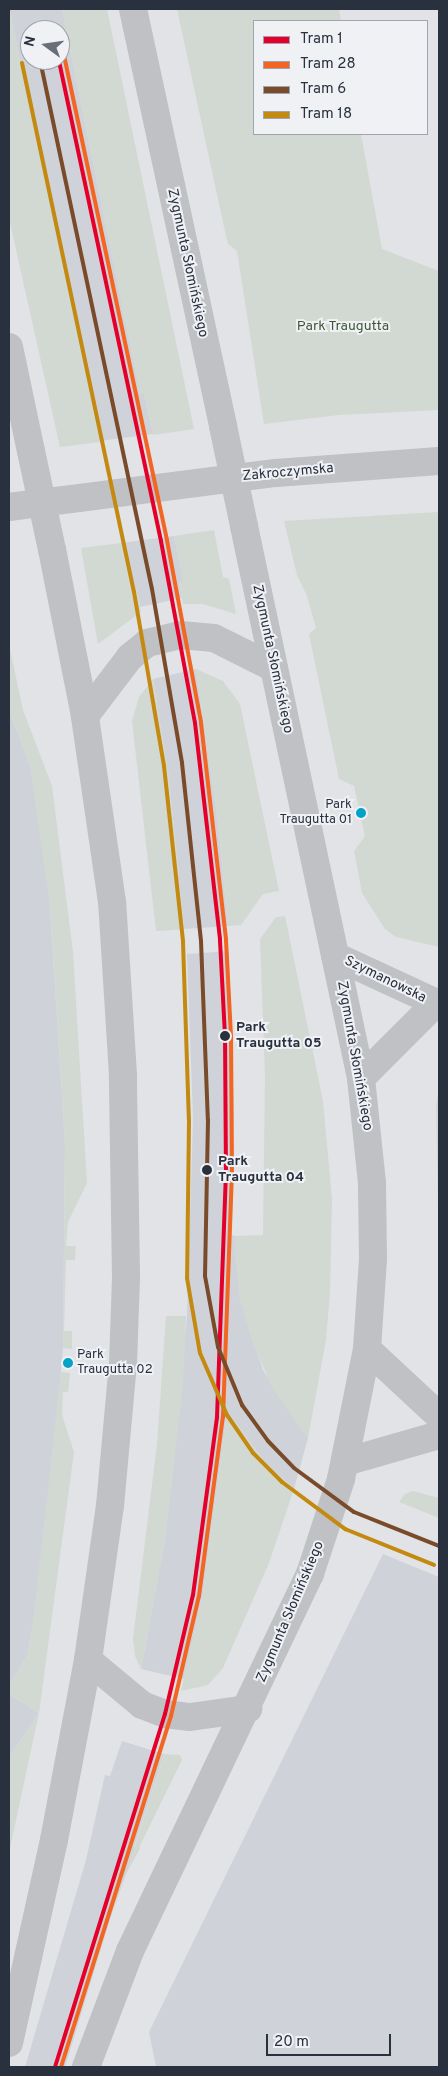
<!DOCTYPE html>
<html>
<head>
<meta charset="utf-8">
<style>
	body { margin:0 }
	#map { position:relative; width:448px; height:2076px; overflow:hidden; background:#e1e3e6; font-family:Overpass,sans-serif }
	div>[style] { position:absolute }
	.built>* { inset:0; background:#cfd3d9 }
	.green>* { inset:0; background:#d2d9d2 }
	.secondary>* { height:28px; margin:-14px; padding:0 14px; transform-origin:14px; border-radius:14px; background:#bfc1c5 }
	.secondary-bridge>* { height:28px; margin:-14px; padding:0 14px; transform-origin:14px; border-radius:14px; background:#bfc1c5 }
	.tram-1>* { height:4px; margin:-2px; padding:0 2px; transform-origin:2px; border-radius:2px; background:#e4002b }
	.tram-2>* { height:4px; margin:-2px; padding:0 2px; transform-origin:2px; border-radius:2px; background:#f26522 }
	.tram-3>* { height:4px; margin:-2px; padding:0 2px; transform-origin:2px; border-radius:2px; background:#7a4b2a }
	.tram-4>* { height:4px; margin:-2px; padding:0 2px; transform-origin:2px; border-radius:2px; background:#c48910 }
	.dots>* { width:14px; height:14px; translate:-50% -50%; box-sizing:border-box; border:2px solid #eff1f5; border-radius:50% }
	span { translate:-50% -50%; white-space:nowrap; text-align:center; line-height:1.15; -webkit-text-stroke:4px #eff1f5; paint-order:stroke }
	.bus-label { font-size:13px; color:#29313e }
	.right { translate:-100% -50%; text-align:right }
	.left { translate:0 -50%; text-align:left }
	.street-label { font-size:14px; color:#29313e }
	.park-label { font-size:14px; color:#3e5937 }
	.stop-label { font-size:14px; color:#29313e; font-weight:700 }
	.frame { position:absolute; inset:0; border:10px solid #29313e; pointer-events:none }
	.legend { position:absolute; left:253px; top:20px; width:175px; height:115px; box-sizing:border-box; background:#eff1f5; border:1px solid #a0a4ac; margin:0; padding:6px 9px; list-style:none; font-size:15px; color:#29313e }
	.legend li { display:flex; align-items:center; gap:10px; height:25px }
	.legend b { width:25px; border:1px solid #a0a4ac }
	.north { position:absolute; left:20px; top:20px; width:50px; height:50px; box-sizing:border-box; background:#eff1f5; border:1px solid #a0a4ac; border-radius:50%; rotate:284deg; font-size:14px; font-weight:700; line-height:20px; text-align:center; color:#29313e }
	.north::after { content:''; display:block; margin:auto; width:18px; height:22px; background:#696f79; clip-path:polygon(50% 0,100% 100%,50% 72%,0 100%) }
	.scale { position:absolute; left:266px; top:2034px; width:125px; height:22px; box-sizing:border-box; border:2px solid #29313e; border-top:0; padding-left:6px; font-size:15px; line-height:18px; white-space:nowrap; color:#29313e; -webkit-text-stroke:4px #eff1f5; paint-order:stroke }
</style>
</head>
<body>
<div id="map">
	<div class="built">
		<div style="clip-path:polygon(evenodd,9px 9px,62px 9px,140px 393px,144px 393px,153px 434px,100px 441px,91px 400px,94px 399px,9px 9px,30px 30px,60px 30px,60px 60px,30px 60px,30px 30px)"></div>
		<div style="clip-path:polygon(174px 536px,184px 583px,179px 583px,182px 598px,140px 607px,136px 589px,131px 589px,121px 543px)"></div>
		<div style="clip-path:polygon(196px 669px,218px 822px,228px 926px,184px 929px,169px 779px,153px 679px)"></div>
		<div style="clip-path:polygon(9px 711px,30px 765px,42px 838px,50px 906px,65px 1144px,63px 1348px,52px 1473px,33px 1624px,27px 1656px,9px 1686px)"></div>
		<div style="clip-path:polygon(229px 951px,234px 1120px,232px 1235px,235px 1236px,240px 1299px,263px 1370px,308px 1438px,294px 1489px,265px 1462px,233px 1419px,226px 1420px,203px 1593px,184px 1679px,141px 1669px,166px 1533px,187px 1316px,193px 1119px,187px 954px)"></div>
		<div style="clip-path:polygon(383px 1554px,439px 1577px,439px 2067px,156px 2067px,149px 2032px)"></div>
		<div style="clip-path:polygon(9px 1694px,39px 1713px,9px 1758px)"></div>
		<div style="clip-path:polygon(122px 1741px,164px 1754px,134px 1847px,140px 1848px,126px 1874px,110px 1919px,65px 2067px,25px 2067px,86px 1860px,105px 1775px,110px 1776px)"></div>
	</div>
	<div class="green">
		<div style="clip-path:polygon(9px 9px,94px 399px,91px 400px,100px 442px,60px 447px,9px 218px)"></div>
		<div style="clip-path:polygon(62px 9px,107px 9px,194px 429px,153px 435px,144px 394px,140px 394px)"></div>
		<div style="clip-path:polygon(177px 9px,339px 9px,341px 21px,254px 21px,254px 134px,361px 134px,382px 249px,439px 271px,439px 410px,339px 415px,264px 424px,237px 251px,228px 244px,224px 227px)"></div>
		<div style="clip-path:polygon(439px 512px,439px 947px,396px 937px,385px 929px,362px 893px,354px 851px,365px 836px,354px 786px,339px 779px,309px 634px,316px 628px,307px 596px,297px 575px,284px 521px)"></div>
		<div style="clip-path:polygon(214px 530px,223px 577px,229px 579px,236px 614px,203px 604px,183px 604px,179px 582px,183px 582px,174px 536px)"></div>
		<div style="clip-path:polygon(121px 543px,131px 589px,136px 589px,141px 612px,98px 644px,81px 548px)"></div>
		<div style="clip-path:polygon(9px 644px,23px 710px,52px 786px,73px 952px,87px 1183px,68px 1222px,66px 1246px,76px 1246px,75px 1260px,66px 1260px,64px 1331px,72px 1331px,72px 1349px,63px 1348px,65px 1144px,50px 906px,30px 765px,9px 711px)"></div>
		<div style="clip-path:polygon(196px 669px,223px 681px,240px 704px,279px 891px,263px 894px,241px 925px,228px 926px,218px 822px)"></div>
		<div style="clip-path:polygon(153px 679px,169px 779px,184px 926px,184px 929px,161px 931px,156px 931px,132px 721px,139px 697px)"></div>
		<div style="clip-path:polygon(285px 916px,323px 1101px,332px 1199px,330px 1293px,326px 1340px,308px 1438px,274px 1391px,253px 1344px,240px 1299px,235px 1254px,235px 1236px,263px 1235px,265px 1076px,260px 939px,276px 917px)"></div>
		<div style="clip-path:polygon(439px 1087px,439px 1264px,436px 1106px)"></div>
		<div style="clip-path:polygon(166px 1316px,186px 1316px,183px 1384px,166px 1533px,141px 1669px,135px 1656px,133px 1639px,157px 1444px)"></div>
		<div style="clip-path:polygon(61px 1372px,70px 1373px,68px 1392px,63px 1392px,62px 1415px,74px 1452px,39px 1713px,9px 1853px,9px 1758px,39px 1713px,9px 1694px,9px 1686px,27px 1656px,33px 1624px)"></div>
		<div style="clip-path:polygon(233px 1418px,265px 1462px,294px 1489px,269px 1563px,223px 1668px,208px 1685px,181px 1691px,203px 1593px,226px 1420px)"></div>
		<div style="clip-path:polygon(413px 1491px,439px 1498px,439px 1518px,399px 1502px,405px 1494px)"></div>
		<div style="clip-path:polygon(164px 1754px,180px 1755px,182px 1760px,126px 1874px)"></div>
	</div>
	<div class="secondary">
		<div style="left:133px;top:9px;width:427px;rotate:77.8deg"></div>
		<div style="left:9px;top:347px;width:106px;rotate:78.1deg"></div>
		<div style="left:9px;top:507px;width:269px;rotate:-7.3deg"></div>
		<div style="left:276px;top:473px;width:163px;rotate:-4.2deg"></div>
		<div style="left:85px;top:716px;width:74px;rotate:-52.7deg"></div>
		<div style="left:130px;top:657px;width:22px;rotate:-39deg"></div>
		<div style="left:147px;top:643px;width:9px;rotate:-13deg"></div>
		<div style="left:156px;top:641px;width:25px;rotate:-14deg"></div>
		<div style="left:180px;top:635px;width:34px;rotate:5deg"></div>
		<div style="left:214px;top:638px;width:67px;rotate:26.6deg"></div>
		<div style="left:335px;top:956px;width:115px;rotate:24.8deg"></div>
		<div style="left:361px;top:1078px;width:105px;rotate:-45deg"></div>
		<div style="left:367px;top:1349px;width:98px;rotate:42.9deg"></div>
		<div style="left:345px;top:1462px;width:98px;rotate:-16deg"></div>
		<div style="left:88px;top:1660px;width:70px;rotate:39.8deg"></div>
		<div style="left:142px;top:1705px;width:25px;rotate:21deg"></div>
		<div style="left:165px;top:1714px;width:25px;rotate:7deg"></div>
		<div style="left:190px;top:1717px;width:59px;rotate:-7.9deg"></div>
		<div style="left:9px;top:2043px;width:208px;rotate:-77.5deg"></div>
		<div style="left:54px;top:1840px;width:183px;rotate:-79.3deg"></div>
		<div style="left:88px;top:1660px;width:156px;rotate:-81.9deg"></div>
		<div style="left:110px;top:1506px;width:143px;rotate:-84.8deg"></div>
		<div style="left:123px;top:1364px;width:88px;rotate:-88deg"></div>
		<div style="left:126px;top:1276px;width:201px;rotate:-90.9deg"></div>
		<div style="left:123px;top:1075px;width:173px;rotate:-93.6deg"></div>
		<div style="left:112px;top:902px;width:188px;rotate:-98.3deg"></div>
		<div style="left:85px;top:716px;width:169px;rotate:-101.2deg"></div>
		<div style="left:86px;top:2067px;width:124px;rotate:-69.2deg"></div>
		<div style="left:130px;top:1951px;width:418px;rotate:-64.5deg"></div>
		<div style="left:310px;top:1574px;width:100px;rotate:-71.9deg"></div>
		<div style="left:341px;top:1479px;width:133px;rotate:-78.7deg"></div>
		<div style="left:367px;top:1349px;width:91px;rotate:-86.2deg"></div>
		<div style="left:373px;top:1258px;width:75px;rotate:-90.8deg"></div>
		<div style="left:372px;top:1183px;width:106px;rotate:-96deg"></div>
		<div style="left:361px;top:1078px;width:564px;rotate:-101.97deg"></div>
	</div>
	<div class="secondary-bridge">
		<div style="left:223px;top:426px;width:102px;rotate:78.1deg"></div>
		<div style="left:31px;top:451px;width:101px;rotate:78deg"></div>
	</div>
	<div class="tram-1">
		<div style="left:55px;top:2067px;width:370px;rotate:-72.7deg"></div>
		<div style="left:165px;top:1714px;width:122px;rotate:-76.8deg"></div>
		<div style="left:193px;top:1595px;width:180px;rotate:-82.3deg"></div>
		<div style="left:217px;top:1417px;width:240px;rotate:-87.9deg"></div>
		<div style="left:226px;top:1177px;width:141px;rotate:-90.4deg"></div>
		<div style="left:225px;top:1036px;width:97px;rotate:-93deg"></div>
		<div style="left:220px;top:939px;width:217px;rotate:-96.6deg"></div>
		<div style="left:195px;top:723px;width:185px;rotate:-100.6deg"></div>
		<div style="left:161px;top:541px;width:492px;rotate:-102deg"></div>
	</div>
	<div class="tram-2">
		<div style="left:61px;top:2067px;width:368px;rotate:-72.6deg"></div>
		<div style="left:171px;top:1716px;width:123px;rotate:-76.9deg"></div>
		<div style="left:199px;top:1596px;width:181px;rotate:-82.4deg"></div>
		<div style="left:223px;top:1417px;width:240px;rotate:-87.9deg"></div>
		<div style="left:232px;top:1177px;width:141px;rotate:-90.4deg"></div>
		<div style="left:231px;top:1036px;width:97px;rotate:-93deg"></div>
		<div style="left:226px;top:939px;width:218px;rotate:-96.6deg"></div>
		<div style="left:201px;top:722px;width:185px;rotate:-100.6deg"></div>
		<div style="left:167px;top:540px;width:492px;rotate:-102deg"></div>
	</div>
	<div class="tram-3">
		<div style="left:40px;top:60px;width:541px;rotate:78.05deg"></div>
		<div style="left:152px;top:589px;width:177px;rotate:80.2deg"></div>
		<div style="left:182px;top:763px;width:179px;rotate:83.9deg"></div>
		<div style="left:201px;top:941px;width:179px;rotate:87.8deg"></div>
		<div style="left:208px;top:1120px;width:156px;rotate:91.1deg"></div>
		<div style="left:205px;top:1276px;width:72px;rotate:79.6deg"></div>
		<div style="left:218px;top:1347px;width:63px;rotate:67.5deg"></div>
		<div style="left:242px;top:1405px;width:44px;rotate:54.2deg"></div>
		<div style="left:268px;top:1441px;width:37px;rotate:46deg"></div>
		<div style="left:294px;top:1468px;width:74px;rotate:36.3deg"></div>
		<div style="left:354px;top:1512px;width:92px;rotate:21.8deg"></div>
	</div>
	<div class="tram-4">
		<div style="left:22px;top:63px;width:541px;rotate:78.05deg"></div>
		<div style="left:134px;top:592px;width:177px;rotate:80.2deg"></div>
		<div style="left:164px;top:766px;width:177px;rotate:83.8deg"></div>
		<div style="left:183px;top:942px;width:178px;rotate:88.1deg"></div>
		<div style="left:189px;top:1120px;width:158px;rotate:90.7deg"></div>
		<div style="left:187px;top:1278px;width:76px;rotate:80.2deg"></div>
		<div style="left:200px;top:1353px;width:68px;rotate:66.5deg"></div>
		<div style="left:227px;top:1415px;width:46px;rotate:55.6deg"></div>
		<div style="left:253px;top:1453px;width:41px;rotate:45deg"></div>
		<div style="left:282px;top:1482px;width:79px;rotate:36.7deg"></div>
		<div style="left:345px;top:1529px;width:96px;rotate:22deg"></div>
	</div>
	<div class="dots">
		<div style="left:361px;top:813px;background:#02a3c7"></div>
		<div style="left:225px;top:1036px;background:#29313e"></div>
		<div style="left:207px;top:1170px;background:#29313e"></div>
		<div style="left:68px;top:1363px;background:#02a3c7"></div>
	</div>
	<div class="bus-label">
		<span class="right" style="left:352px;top:813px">Park<br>Traugutta 01</span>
		<span class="left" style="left:77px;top:1363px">Park<br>Traugutta 02</span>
	</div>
	<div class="street-label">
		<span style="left:187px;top:263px;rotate:78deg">Zygmunta Słomińskiego</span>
		<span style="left:288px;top:473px;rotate:-5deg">Zakroczymska</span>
		<span style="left:272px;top:659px;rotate:78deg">Zygmunta Słomińskiego</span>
		<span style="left:385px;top:980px;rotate:26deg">Szymanowska</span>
		<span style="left:354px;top:1056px;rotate:80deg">Zygmunta Słomińskiego</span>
		<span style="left:291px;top:1612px;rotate:-67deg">Zygmunta Słomińskiego</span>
	</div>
	<div class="park-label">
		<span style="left:343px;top:327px">Park Traugutta</span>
	</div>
	<div class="stop-label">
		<span class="left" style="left:236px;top:1036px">Park<br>Traugutta 05</span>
		<span class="left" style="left:218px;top:1170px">Park<br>Traugutta 04</span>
	</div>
	<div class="frame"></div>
	<ul class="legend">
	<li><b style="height:6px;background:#e4002b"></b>Tram 1</li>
	<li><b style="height:6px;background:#f26522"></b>Tram 28</li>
	<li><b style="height:6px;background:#7a4b2a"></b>Tram 6</li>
	<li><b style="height:6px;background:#c48910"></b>Tram 18</li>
	</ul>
	<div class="north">N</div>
	<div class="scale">20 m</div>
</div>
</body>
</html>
